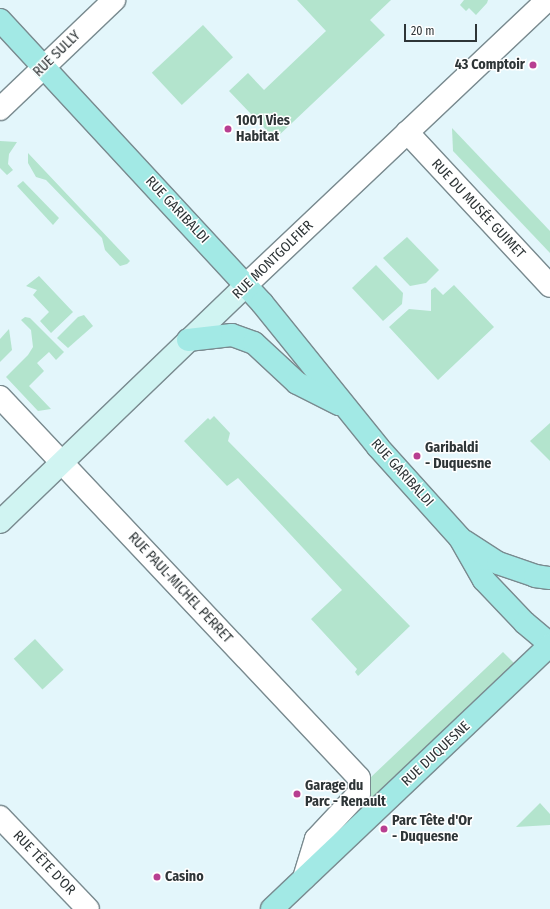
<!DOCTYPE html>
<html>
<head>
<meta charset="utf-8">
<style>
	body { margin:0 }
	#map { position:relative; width:550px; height:909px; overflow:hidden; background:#e3f6fb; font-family:"Fira Sans Condensed",sans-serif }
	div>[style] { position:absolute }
	.green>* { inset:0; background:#b3e4cd; transform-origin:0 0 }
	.roads { filter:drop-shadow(1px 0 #798a8f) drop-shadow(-1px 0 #798a8f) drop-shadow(0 1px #798a8f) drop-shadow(0 -1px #798a8f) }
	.minor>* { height:22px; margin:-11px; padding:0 11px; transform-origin:11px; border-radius:11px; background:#fff }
	.secondary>* { height:22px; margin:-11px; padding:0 11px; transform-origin:11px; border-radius:11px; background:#d0f4f2 }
	.primary>* { height:22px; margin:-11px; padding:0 11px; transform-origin:11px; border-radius:11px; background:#a2e9e5 }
	.dots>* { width:11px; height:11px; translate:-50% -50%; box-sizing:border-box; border:2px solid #fff; border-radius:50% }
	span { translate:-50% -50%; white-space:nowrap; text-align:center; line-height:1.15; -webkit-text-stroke:3px #fff; paint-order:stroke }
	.street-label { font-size:14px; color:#2e3537 }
	.poi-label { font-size:14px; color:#2e3537; font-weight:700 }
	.right { translate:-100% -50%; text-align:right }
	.left { translate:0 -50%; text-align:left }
	.scale { position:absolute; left:404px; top:24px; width:73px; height:18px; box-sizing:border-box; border:2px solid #2e3537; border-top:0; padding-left:5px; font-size:12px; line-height:14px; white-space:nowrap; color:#2e3537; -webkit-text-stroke:3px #fff; paint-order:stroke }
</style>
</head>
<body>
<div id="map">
	<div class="green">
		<div style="clip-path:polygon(297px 0,391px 0,370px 20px,385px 35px,275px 139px,229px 91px,248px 73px,264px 90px,326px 31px)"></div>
		<div style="clip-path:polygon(464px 0,488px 0,487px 3px,476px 15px,469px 8px,466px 11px,460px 5px)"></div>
		<div style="left:203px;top:25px;width:44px;height:70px;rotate:47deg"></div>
		<div style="clip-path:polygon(452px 128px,550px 231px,550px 253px,453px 151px)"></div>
		<div style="clip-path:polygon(0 141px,17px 142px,9px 154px,8px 164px,13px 170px,7px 175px,0 168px)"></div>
		<div style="clip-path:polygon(28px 153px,130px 261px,127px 264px,120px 266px,105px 250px,102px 238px,46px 180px,36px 177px,28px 163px)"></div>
		<div style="clip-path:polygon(23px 181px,59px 218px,53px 225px,17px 186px)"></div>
		<div style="clip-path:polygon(407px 237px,439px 270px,426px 283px,410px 286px,383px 258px)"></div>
		<div style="clip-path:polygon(376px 265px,403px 293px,402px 304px,383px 321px,352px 288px)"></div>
		<div style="clip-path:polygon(39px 276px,73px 312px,51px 333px,40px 321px,49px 312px,33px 295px,37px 290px,26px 286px)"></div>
		<div style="clip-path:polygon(454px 285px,494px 327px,438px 380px,389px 327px,409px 309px,431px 311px,431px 290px,435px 287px,443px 295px)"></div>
		<div style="clip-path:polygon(84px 315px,93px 326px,68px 348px,57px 338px,78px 317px)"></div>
		<div style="clip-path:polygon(25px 317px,30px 318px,64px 352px,56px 360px,49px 352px,37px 363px,44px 371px,29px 386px,51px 409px,38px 411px,6px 377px,28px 355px,33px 347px,31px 330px,21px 320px)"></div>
		<div style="clip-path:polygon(9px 329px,12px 350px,0 362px,0 339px)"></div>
		<div style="clip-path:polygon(214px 416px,230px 433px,228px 441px,410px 626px,358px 676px,355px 672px,357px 669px,311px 619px,342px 590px,238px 478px,227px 486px,184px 441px,208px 418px,210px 420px)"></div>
		<div style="clip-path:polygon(550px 423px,550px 461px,530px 441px)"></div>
		<div style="left:35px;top:639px;width:42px;height:29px;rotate:47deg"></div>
		<div style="clip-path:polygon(503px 652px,514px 663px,363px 806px,359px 802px,371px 788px,370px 778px)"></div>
		<div style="clip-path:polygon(540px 803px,550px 814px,550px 825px,516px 827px)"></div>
	</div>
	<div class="roads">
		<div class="minor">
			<div style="left:0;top:109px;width:158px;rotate:-43.7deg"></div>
			<div style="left:407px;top:132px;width:210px;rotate:47.1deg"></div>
			<div style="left:246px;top:285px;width:415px;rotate:-43.4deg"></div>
			<div style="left:0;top:397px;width:523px;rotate:46.7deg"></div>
			<div style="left:359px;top:778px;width:15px;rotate:90deg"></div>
			<div style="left:359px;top:793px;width:63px;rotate:133.1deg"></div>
			<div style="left:316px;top:839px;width:41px;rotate:107.1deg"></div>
			<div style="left:0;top:817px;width:127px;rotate:46.3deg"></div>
		</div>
		<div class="secondary">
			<div style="left:0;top:522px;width:342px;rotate:-43.9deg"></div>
		</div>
		<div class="primary">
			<div style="left:0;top:20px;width:386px;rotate:47.2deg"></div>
			<div style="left:262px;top:303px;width:185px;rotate:51.1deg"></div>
			<div style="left:378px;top:447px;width:122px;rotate:48deg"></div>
			<div style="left:460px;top:538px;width:48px;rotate:60.3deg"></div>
			<div style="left:484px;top:580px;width:59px;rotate:46.4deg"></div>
			<div style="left:525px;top:623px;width:33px;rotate:40deg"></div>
			<div style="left:188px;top:340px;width:44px;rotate:-6.5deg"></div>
			<div style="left:232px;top:335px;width:23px;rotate:20deg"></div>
			<div style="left:254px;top:343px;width:59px;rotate:42.9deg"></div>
			<div style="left:297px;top:383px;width:47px;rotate:26.6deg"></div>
			<div style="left:464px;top:541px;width:40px;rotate:32.9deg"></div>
			<div style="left:498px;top:563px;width:39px;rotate:19deg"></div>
			<div style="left:535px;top:576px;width:15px;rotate:8deg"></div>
			<div style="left:272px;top:909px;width:383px;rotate:-43.5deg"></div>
		</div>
	</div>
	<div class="dots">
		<div style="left:533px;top:65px;background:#b83f91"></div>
		<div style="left:228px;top:129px;background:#b83f91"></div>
		<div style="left:417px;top:456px;background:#b83f91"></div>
		<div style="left:297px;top:794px;background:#b83f91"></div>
		<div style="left:384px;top:829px;background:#b83f91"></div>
		<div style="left:157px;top:877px;background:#b83f91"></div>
	</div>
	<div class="street-label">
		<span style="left:57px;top:54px;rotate:-44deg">RUE SULLY</span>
		<span style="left:478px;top:209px;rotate:47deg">RUE DU MUSÉE GUIMET</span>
		<span style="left:177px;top:210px;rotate:47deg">RUE GARIBALDI</span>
		<span style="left:273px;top:260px;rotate:-44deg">RUE MONTGOLFIER</span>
		<span style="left:402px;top:473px;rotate:48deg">RUE GARIBALDI</span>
		<span style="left:180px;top:588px;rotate:47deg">RUE PAUL-MICHEL PERRET</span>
		<span style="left:436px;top:754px;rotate:-43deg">RUE DUQUESNE</span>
		<span style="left:44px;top:863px;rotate:46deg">RUE TÊTE D'OR</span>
	</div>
	<div class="poi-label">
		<span class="right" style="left:525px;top:65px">43 Comptoir</span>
		<span class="left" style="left:236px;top:129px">1001 Vies<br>Habitat</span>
		<span class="left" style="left:425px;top:456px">Garibaldi<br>- Duquesne</span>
		<span class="left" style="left:305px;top:794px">Garage du<br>Parc - Renault</span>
		<span class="left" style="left:392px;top:829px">Parc Tête d'Or<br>- Duquesne</span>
		<span class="left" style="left:165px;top:877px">Casino</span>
	</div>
	<div class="scale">20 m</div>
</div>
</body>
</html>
